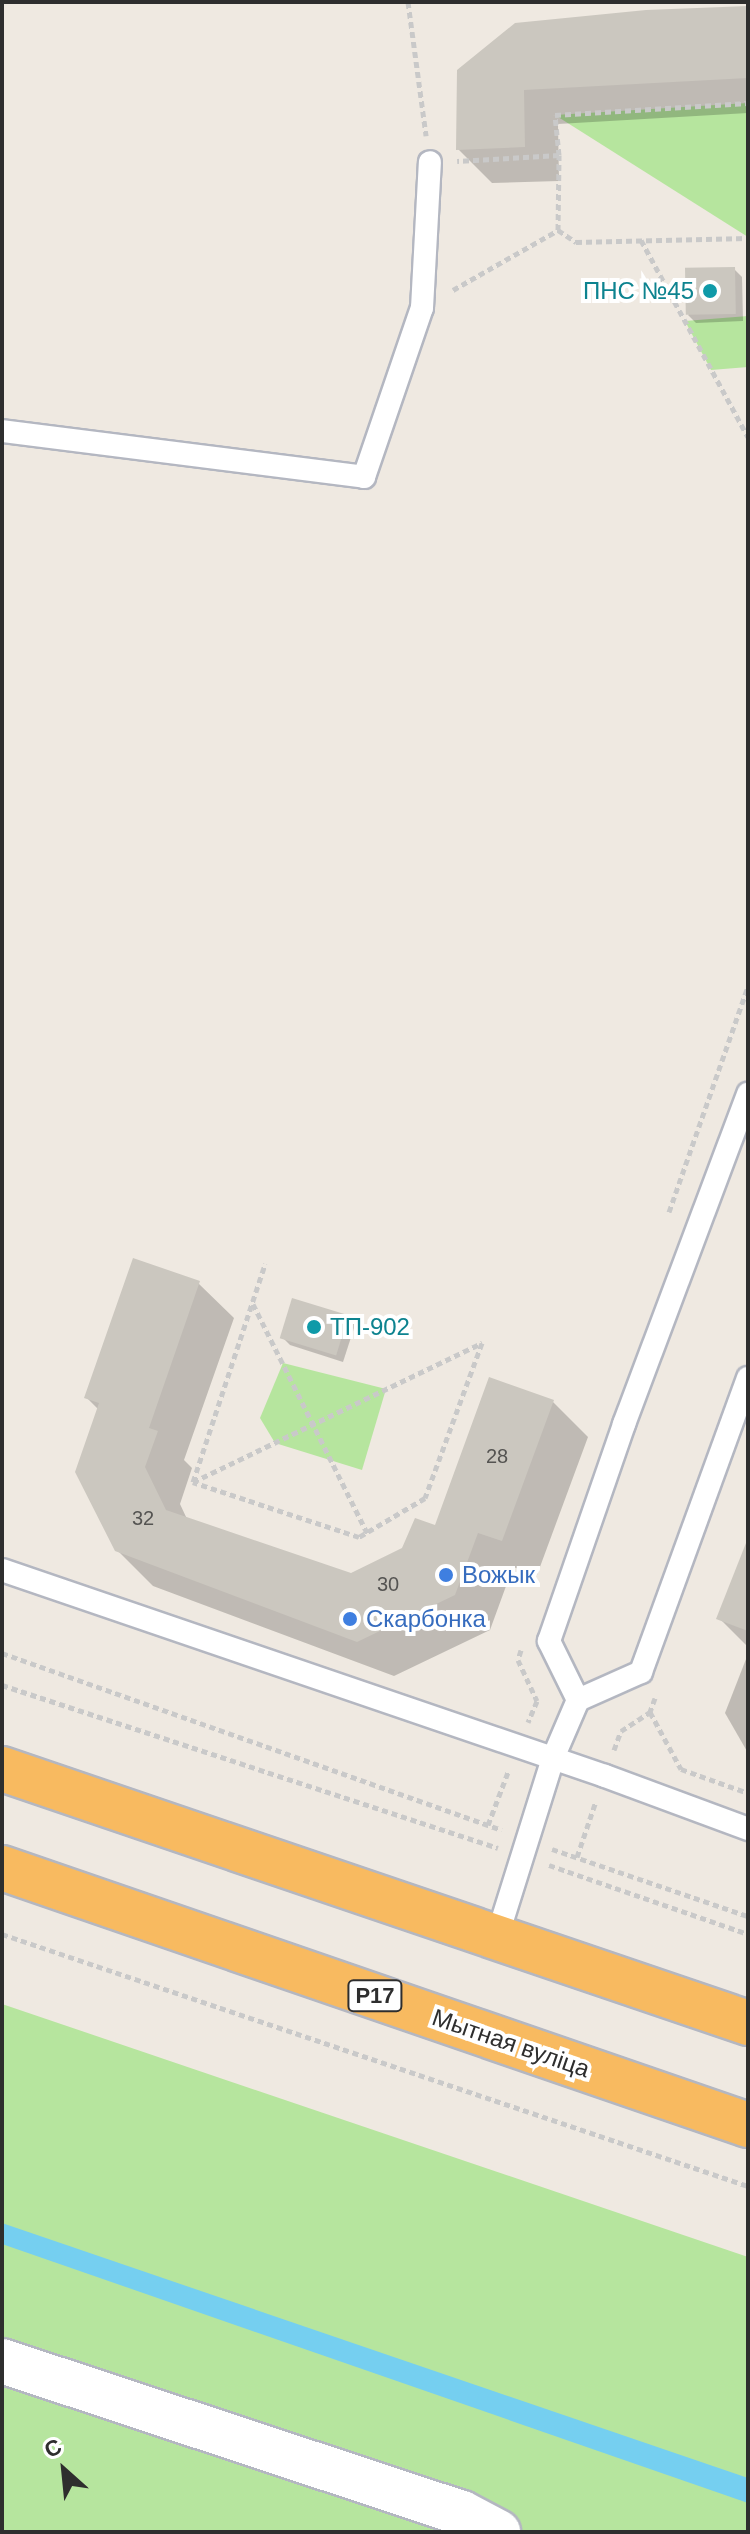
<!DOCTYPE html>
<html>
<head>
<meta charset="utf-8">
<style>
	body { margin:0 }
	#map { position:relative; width:750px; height:2534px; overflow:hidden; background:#efe9e1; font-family:Helvetica,sans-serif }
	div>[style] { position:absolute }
	.green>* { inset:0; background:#b6e59e }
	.water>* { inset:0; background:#75cff0 }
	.shadow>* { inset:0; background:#0003 }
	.building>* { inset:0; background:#cbc7bf; transform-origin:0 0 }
	.path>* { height:5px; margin-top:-2.5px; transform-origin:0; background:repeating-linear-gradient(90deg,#c9c9c9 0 6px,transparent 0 10px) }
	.roads { filter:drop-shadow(2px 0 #b4b7c1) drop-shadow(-2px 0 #b4b7c1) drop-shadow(0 2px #b4b7c1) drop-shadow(0 -2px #b4b7c1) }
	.service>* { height:22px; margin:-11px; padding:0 11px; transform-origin:11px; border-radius:11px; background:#fff }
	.minor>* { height:44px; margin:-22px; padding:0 22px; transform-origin:22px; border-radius:22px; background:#fff }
	.trunk>* { height:44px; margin:-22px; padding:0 22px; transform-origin:22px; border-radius:22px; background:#f8ba60 }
	.dots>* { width:22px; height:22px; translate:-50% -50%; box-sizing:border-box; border:4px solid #fff; border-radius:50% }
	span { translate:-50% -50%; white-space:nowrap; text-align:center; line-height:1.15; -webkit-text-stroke:8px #fff; paint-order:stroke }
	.number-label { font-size:20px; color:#555452 }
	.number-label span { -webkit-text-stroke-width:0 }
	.shield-label span { padding:2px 6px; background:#fff; border:2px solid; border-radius:6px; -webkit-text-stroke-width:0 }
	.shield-label { font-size:22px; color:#2e2e2e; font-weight:700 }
	.culture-label { font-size:24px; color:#0d838f }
	.right { translate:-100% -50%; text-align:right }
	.left { translate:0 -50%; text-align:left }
	.shop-label { font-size:24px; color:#366cbe }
	.street-label { font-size:24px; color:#2e2e2e }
	.frame { position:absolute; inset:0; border:4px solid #2e2e2e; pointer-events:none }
	.north { position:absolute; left:24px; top:2430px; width:80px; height:80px; -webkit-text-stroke:6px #fff; paint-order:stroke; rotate:333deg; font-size:22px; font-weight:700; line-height:32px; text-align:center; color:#2e2e2e }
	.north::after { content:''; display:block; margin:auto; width:28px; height:36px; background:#2e2e2e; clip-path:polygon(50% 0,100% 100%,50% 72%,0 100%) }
</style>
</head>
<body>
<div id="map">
	<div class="green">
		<div style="clip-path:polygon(748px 103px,748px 237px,555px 115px)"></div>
		<div style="clip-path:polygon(748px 316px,748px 367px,711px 370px,685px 321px)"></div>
		<div style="clip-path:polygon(283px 1363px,386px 1389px,362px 1470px,275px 1443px,260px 1418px)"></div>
		<div style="clip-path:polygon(2px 2004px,748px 2257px,748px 2532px,2px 2532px)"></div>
	</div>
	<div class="water">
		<div style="clip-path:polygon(2px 2223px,748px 2478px,748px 2503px,2px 2244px)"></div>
	</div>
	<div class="shadow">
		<div style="clip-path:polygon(748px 8px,748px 113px,558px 124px,559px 181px,492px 183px,458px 149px,459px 71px)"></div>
		<div style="clip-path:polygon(734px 269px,742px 277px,743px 321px,696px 323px,688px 315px)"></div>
		<div style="clip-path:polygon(198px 1283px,234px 1318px,184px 1460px,192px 1468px,180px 1504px,187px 1519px,351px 1575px,404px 1549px,436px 1527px,553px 1402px,588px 1437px,537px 1575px,513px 1567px,490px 1630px,394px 1676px,153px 1586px,117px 1550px,99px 1410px,86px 1397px)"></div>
		<div style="clip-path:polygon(347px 1317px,355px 1325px,343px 1362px,290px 1345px,282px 1337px)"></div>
		<div style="clip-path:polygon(748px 1544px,748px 1647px,719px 1618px)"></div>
		<div style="clip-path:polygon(748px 1654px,748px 1753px,725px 1713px)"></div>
	</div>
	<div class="building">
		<div style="clip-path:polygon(748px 6px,748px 78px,524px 90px,525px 147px,456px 150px,457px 70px,515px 23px,646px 10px)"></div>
		<div style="left:735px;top:267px;width:47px;height:50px;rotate:89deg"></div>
		<div style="clip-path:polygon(133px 1258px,200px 1281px,149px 1428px,158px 1431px,145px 1467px,166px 1510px,351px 1573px,402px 1548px,415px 1518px,435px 1525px,489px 1377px,554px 1400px,502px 1541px,478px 1533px,455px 1595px,357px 1642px,115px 1551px,75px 1472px,99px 1403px,84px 1398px)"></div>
		<div style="left:292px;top:1298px;width:59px;height:42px;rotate:17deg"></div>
		<div style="clip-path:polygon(746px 1543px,748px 1543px,748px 1631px,716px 1619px)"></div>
	</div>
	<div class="path">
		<div style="left:408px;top:2px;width:135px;rotate:82.3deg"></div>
		<div style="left:559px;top:155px;width:40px;rotate:-95.7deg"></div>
		<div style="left:555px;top:115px;width:193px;rotate:-3.6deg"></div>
		<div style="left:558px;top:230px;width:22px;rotate:34deg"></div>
		<div style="left:576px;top:242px;width:172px;rotate:-1.3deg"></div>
		<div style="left:641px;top:240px;width:224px;rotate:61.5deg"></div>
		<div style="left:453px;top:290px;width:121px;rotate:-29.7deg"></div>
		<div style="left:558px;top:230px;width:75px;rotate:-89.2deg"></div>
		<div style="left:559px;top:155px;width:102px;rotate:176.6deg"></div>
		<div style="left:669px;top:1212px;width:238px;rotate:-70.7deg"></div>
		<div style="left:253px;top:1304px;width:256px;rotate:63.5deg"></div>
		<div style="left:193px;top:1482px;width:321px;rotate:-25.7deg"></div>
		<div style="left:482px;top:1343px;width:165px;rotate:110.2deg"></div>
		<div style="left:425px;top:1498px;width:77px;rotate:149.4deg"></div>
		<div style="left:359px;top:1537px;width:175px;rotate:-161.7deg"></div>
		<div style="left:193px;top:1482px;width:230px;rotate:-71.7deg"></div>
		<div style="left:521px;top:1650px;width:10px;rotate:107deg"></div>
		<div style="left:518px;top:1660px;width:45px;rotate:65.1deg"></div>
		<div style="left:537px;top:1701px;width:23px;rotate:113deg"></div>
		<div style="left:2px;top:1653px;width:530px;rotate:19.49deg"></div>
		<div style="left:2px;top:1685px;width:522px;rotate:18.19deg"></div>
		<div style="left:655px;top:1698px;width:15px;rotate:110deg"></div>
		<div style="left:650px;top:1712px;width:65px;rotate:61.5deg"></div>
		<div style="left:681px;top:1769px;width:71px;rotate:19.7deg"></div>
		<div style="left:614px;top:1750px;width:20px;rotate:-70deg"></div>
		<div style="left:621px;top:1731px;width:35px;rotate:-33deg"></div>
		<div style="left:488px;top:1825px;width:57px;rotate:-69.3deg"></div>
		<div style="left:552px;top:1849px;width:207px;rotate:18.9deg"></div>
		<div style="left:577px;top:1857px;width:59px;rotate:-71.3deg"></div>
		<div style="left:549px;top:1865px;width:211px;rotate:19.1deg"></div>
		<div style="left:2px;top:1934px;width:787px;rotate:18.67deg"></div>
	</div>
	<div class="roads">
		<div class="service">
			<div style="left:2px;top:431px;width:365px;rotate:7.2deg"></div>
			<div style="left:364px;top:477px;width:179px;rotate:-71.1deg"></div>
			<div style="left:422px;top:308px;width:146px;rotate:-86.9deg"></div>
			<div style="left:2px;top:1570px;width:637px;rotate:18.86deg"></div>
			<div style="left:605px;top:1776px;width:153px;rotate:20.3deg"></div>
			<div style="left:578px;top:1700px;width:66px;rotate:-116.2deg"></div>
			<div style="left:549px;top:1641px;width:230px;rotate:-70.9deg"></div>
			<div style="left:624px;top:1424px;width:353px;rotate:-69.4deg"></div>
			<div style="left:497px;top:1937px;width:188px;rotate:-72.6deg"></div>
			<div style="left:553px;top:1758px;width:63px;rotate:-66.7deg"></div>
			<div style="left:578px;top:1700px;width:69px;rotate:-24deg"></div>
			<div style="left:641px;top:1672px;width:313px;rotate:-70deg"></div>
		</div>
		<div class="minor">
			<div style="left:2px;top:2361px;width:484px;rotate:18.3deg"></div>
			<div style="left:462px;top:2513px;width:41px;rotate:27.8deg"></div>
		</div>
		<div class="trunk">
			<div style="left:2px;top:1769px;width:788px;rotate:18.8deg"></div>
			<div style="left:2px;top:1868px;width:789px;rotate:19.01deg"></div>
		</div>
	</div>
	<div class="dots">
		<div style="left:710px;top:291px;background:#0f9aa8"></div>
		<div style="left:314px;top:1327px;background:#0f9aa8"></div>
		<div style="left:446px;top:1575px;background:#3f7fe0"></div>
		<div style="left:350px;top:1619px;background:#3f7fe0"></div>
	</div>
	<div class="number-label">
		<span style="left:497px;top:1456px">28</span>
		<span style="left:143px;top:1518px">32</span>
		<span style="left:388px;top:1584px">30</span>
	</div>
	<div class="shield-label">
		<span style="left:375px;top:1996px">Р17</span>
	</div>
	<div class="culture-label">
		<span class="right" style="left:694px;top:291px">ПНС №45</span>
		<span class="left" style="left:330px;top:1327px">ТП-902</span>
	</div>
	<div class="shop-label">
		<span class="left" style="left:462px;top:1575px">Вожык</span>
		<span class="left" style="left:366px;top:1619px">Скарбонка</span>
	</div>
	<div class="street-label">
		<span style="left:511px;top:2043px;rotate:19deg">Мытная вуліца</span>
	</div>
	<div class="frame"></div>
	<div class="north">С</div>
</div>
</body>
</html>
